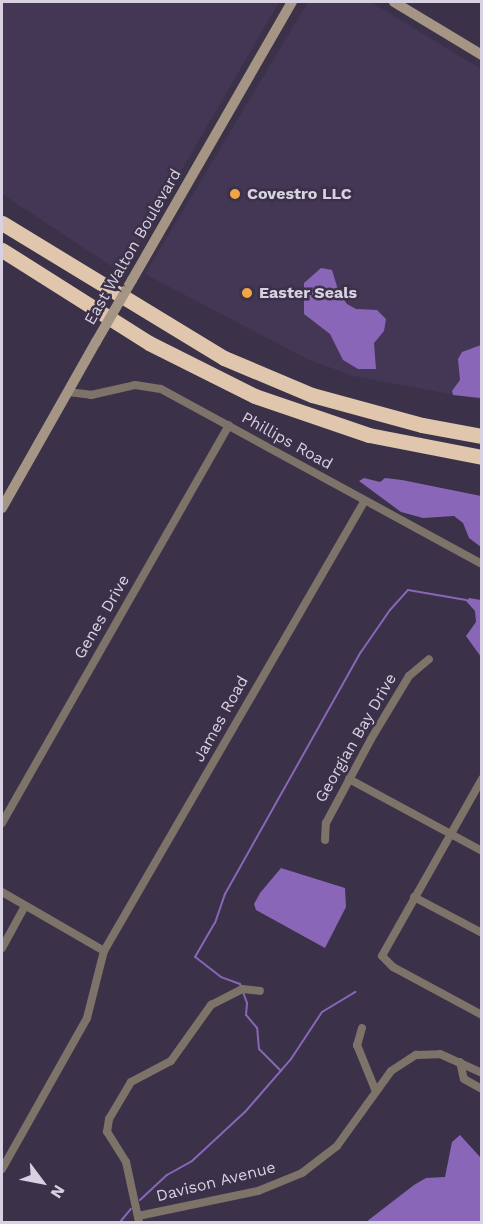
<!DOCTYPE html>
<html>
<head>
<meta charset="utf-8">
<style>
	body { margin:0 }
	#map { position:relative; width:483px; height:1224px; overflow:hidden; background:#3b3149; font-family:"Work Sans",sans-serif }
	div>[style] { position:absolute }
	.built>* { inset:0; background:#443756 }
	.water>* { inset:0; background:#8966b8 }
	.stream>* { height:2px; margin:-1px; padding:0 1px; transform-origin:1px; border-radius:1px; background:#8966b8 }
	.minor>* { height:8px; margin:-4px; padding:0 4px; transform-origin:4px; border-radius:4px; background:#7d7369 }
	.secondary>* { height:10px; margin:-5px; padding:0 5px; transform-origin:5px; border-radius:5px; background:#a59584 }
	.motorway>* { height:15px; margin:-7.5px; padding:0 7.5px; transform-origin:7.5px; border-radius:7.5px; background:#dfc6ad }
	.secondary-bridge>* { height:10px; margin:-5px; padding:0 5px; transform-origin:5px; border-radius:5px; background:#a59584 }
	.dots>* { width:16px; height:16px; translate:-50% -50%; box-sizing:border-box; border:3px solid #3b3149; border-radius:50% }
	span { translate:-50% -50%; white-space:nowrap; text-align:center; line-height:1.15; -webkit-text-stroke:5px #3b3149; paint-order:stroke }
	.poi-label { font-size:16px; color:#d7d1e1; font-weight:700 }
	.left { translate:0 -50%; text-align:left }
	.street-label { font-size:16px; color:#d7d1e1 }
	.frame { position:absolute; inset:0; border:3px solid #d7d1e1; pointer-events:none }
	.north { position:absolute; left:12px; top:1152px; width:60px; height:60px; -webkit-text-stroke:4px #3b3149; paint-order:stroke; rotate:122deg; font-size:16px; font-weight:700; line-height:24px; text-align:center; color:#d7d1e1 }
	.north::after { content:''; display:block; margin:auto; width:21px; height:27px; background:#d7d1e1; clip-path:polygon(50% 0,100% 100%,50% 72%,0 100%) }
</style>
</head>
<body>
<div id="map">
	<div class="built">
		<div style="clip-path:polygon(2px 2px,279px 2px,122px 273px,2px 194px)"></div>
		<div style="clip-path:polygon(308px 2px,371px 2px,481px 69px,481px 400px,353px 376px,307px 359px,145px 274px)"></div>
	</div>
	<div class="water">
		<div style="clip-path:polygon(321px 268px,332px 270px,339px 293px,347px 304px,356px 309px,377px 310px,386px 319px,384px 331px,374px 343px,376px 369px,358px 369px,343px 360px,330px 334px,304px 314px,304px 283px)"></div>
		<div style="clip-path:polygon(481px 345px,481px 398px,453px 395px,452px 391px,460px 380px,458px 359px,462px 352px)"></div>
		<div style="clip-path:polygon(364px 478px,380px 482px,385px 478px,402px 480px,481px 496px,481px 547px,469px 538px,463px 523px,454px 516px,423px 518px,401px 512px,359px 481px)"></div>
		<div style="clip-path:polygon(469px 598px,481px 600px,481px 657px,466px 636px,476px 622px,475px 611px,466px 601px)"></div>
		<div style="clip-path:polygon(281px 868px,345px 888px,346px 907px,325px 948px,256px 910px,254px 904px,260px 893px)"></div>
		<div style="clip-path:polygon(460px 1135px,481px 1158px,481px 1222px,366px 1222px,414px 1185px,426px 1178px,445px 1177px,452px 1142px)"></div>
	</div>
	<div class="stream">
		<div style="left:281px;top:1071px;width:31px;rotate:-135deg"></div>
		<div style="left:259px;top:1049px;width:21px;rotate:-95deg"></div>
		<div style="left:257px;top:1028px;width:17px;rotate:-130deg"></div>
		<div style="left:246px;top:1015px;width:12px;rotate:-85deg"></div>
		<div style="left:247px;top:1003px;width:20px;rotate:-110deg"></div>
		<div style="left:240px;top:984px;width:20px;rotate:-160deg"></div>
		<div style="left:221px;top:977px;width:33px;rotate:-142deg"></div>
		<div style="left:195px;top:957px;width:39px;rotate:-60deg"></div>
		<div style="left:215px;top:923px;width:31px;rotate:-71deg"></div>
		<div style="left:225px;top:894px;width:278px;rotate:-60.7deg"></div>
		<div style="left:361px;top:652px;width:51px;rotate:-55.4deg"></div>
		<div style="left:390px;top:610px;width:27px;rotate:-48deg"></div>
		<div style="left:408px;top:590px;width:59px;rotate:9.8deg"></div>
		<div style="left:140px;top:1200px;width:37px;rotate:-43deg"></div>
		<div style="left:167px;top:1175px;width:29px;rotate:-29deg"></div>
		<div style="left:192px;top:1161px;width:72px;rotate:-42.8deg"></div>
		<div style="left:245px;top:1112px;width:70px;rotate:-49deg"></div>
		<div style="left:291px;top:1059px;width:56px;rotate:-56.6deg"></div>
		<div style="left:322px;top:1012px;width:39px;rotate:-31deg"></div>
		<div style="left:120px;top:1222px;width:17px;rotate:-50deg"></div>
	</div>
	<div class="minor">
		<div style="left:68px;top:392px;width:23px;rotate:7deg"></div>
		<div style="left:91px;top:395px;width:45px;rotate:-12.8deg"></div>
		<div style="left:135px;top:385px;width:26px;rotate:9deg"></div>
		<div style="left:161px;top:389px;width:366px;rotate:28.6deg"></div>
		<div style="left:349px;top:779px;width:151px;rotate:28.4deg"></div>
		<div style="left:482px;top:779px;width:203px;rotate:119.5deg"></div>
		<div style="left:382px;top:956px;width:16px;rotate:45deg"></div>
		<div style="left:393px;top:967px;width:101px;rotate:28.3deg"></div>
		<div style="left:2px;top:823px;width:458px;rotate:-60.3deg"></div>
		<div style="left:325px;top:840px;width:17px;rotate:-87deg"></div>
		<div style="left:326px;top:823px;width:95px;rotate:-61.8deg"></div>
		<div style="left:371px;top:739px;width:74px;rotate:-58.9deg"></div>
		<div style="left:409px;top:676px;width:26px;rotate:-40deg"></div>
		<div style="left:2px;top:892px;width:118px;rotate:30deg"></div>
		<div style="left:414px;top:897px;width:77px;rotate:27.9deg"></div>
		<div style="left:2px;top:948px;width:48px;rotate:-61.3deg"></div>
		<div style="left:362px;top:1028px;width:18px;rotate:106deg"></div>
		<div style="left:357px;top:1045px;width:48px;rotate:67.8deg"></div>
		<div style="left:460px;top:1062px;width:17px;rotate:77deg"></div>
		<div style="left:464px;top:1079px;width:21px;rotate:29deg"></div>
		<div style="left:2px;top:1169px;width:173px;rotate:-60.6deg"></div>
		<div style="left:87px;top:1018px;width:69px;rotate:-75.8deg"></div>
		<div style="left:104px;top:951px;width:519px;rotate:-59.93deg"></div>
		<div style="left:138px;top:1216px;width:123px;rotate:-11.8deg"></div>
		<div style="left:258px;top:1191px;width:48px;rotate:-22.2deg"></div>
		<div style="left:302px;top:1173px;width:44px;rotate:-37.6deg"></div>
		<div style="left:337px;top:1146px;width:92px;rotate:-54.2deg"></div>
		<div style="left:391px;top:1071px;width:30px;rotate:-33deg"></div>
		<div style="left:416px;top:1055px;width:24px;rotate:-2deg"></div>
		<div style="left:440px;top:1054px;width:46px;rotate:24.3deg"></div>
		<div style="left:139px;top:1222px;width:61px;rotate:-102.2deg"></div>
		<div style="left:126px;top:1162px;width:36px;rotate:-122deg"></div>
		<div style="left:107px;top:1132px;width:13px;rotate:-81deg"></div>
		<div style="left:109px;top:1119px;width:43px;rotate:-59.3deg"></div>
		<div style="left:131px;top:1082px;width:45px;rotate:-27.7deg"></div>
		<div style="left:171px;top:1061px;width:69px;rotate:-54.5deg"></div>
		<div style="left:211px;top:1005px;width:35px;rotate:-27deg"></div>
		<div style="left:242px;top:989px;width:18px;rotate:6deg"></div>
	</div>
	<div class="secondary">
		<div style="left:394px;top:2px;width:103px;rotate:31.1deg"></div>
		<div style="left:132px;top:280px;width:321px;rotate:-60.1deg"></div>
		<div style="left:2px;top:508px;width:191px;rotate:-60.5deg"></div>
	</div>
	<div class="motorway">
		<div style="left:2px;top:223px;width:260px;rotate:31.3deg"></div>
		<div style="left:224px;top:358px;width:95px;rotate:22.8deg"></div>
		<div style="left:312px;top:395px;width:114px;rotate:15.3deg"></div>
		<div style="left:422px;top:425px;width:61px;rotate:10.4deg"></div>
		<div style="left:2px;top:250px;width:174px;rotate:32.3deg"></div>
		<div style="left:149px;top:343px;width:119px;rotate:26.6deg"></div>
		<div style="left:255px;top:396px;width:120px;rotate:18.9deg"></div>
		<div style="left:369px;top:435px;width:115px;rotate:11deg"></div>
	</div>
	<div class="secondary-bridge">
		<div style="left:96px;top:342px;width:72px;rotate:-59.9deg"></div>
	</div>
	<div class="dots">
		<div style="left:235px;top:194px;background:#f3a443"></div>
		<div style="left:247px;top:293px;background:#f3a443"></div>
	</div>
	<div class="poi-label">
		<span class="left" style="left:247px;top:194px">Covestro LLC</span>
		<span class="left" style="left:259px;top:293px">Easter Seals</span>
	</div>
	<div class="street-label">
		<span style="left:133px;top:247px;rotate:-60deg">East Walton Boulevard</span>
		<span style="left:287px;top:441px;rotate:29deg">Phillips Road</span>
		<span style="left:102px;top:617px;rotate:-60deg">Genes Drive</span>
		<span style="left:221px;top:719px;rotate:-61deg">James Road</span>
		<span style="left:356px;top:738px;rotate:-60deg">Georgian Bay Drive</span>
		<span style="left:216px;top:1182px;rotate:-14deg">Davison Avenue</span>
	</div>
	<div class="frame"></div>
	<div class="north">N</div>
</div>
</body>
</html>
